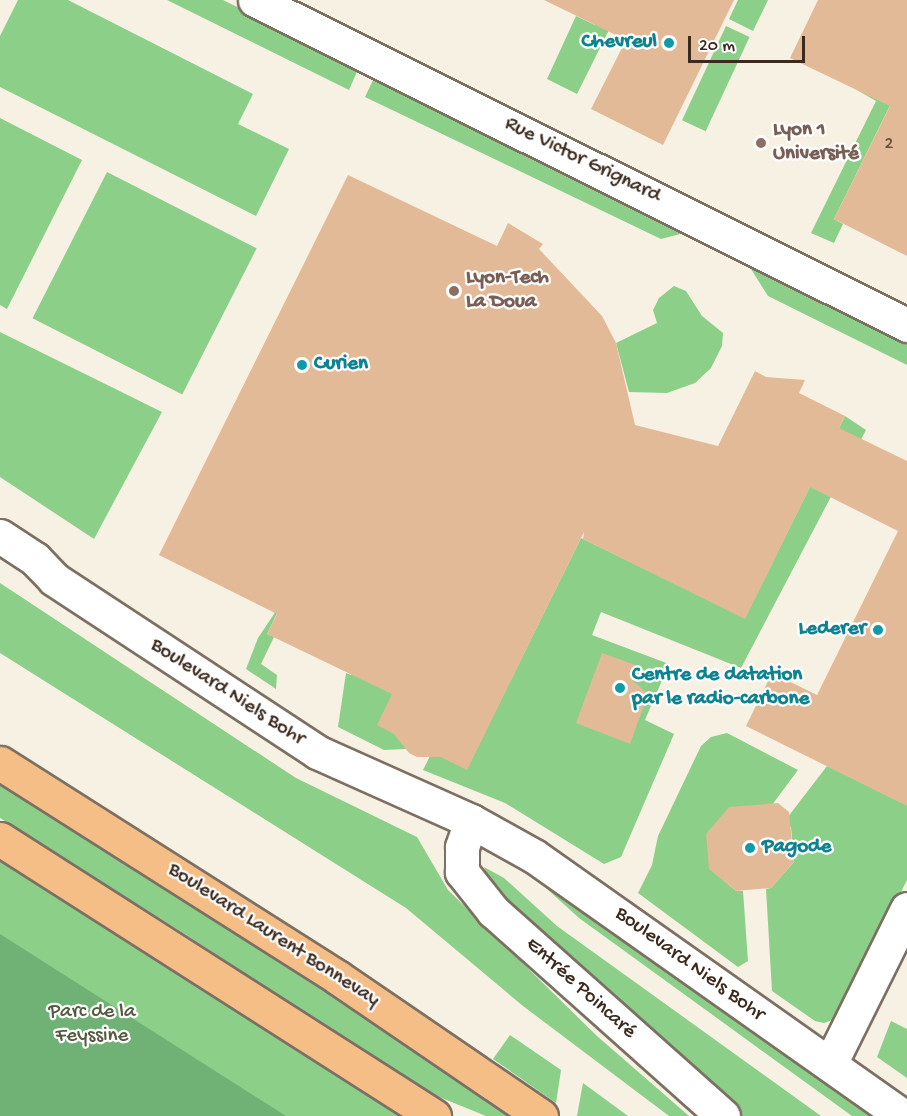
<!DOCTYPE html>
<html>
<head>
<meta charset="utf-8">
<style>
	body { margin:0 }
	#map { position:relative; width:907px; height:1116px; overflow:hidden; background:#f6f1e2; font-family:"Gochi Hand",sans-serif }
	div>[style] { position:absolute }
	.green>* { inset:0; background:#8bcf89; transform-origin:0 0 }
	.forest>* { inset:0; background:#70b275 }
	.building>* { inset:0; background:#e3ba98 }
	.roads { filter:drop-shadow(2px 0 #7c7063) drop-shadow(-2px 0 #7c7063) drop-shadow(0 2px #7c7063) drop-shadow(0 -2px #7c7063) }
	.minor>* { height:33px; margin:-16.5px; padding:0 16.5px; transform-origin:16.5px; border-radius:16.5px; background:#fff }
	.major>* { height:33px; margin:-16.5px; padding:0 16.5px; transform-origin:16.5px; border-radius:16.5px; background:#f6be87 }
	.dots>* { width:16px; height:16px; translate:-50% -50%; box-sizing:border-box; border:3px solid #fff; border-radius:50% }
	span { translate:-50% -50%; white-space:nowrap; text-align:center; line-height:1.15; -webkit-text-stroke:4.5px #fff; paint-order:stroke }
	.number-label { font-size:18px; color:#654e3c }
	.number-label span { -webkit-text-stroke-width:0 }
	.culture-label { font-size:21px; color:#0d838f; font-weight:700 }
	.right { translate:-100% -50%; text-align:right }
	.left { translate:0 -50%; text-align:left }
	.education-label { font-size:21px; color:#785e54; font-weight:700 }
	.street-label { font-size:21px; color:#3b2a1e }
	.park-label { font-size:21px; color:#535c3e }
	.scale { position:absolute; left:688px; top:36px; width:117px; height:27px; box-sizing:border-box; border:3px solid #3b2a1e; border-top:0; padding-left:8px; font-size:18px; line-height:21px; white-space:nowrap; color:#3b2a1e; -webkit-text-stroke:4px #fff; paint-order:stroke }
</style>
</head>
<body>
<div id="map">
	<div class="green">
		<div style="clip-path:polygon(18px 0,68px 0,253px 94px,238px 124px,289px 149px,256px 216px,0 87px,0 36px)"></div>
		<div style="clip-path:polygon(167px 0,223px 0,359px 67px,349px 90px)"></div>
		<div style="clip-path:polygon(624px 0,577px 94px,547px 79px,576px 16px,595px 25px)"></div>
		<div style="clip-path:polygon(738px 0,768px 0,753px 31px,729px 19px)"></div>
		<div style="clip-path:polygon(901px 0,907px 71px,834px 219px,843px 224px,834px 243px,811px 233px,876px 101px,857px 90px)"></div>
		<div style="left:726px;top:26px;width:26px;height:104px;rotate:25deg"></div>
		<div style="clip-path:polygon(375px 76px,688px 232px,661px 239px,365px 97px)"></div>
		<div style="clip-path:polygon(0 118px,82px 160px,7px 309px,0 305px)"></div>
		<div style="left:107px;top:172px;width:168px;height:164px;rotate:27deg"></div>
		<div style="clip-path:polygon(746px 261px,907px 340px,907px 365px,768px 296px)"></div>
		<div style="clip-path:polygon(674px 286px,686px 291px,702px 316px,723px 333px,722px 346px,711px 368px,695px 383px,667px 393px,629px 392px,616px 343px,657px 323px,653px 310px,659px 298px)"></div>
		<div style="clip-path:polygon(0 332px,162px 412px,94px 539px,0 477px)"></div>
		<div style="clip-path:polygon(845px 416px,866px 430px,741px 668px,601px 612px,592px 635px,669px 664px,645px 720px,674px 734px,621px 857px,604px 864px,505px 803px,423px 770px,432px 752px,467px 769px,581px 538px,745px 618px)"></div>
		<div style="clip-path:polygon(0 583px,296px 778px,417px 837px,448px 890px,597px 1036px,689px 1116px,669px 1116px,523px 1006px,406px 908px,0 653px)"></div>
		<div style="clip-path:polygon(284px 599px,267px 634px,274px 637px,261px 664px,277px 675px,276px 689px,246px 669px,258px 638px)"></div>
		<div style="clip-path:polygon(362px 654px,402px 674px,410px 741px,406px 749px,384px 750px,338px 727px,346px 673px,351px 675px)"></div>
		<div style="clip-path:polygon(727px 733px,798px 770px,769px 809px,710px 869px,736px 891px,743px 891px,748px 961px,738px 967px,638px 893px,652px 865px,658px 836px,701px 746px,711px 737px)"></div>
		<div style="clip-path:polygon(827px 766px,907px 805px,907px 880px,838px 1018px,824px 1023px,815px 1021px,772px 991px,766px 889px,771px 888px,794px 862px,791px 827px,784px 822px)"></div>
		<div style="clip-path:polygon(0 782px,422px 1053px,511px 1116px,486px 1116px,412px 1086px,191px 938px,0 818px)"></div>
		<div style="clip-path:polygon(0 860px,203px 988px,402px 1116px,0 1116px)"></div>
		<div style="clip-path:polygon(484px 867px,504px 878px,557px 926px,821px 1116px,738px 1116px,493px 892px)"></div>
		<div style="clip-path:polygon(525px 869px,551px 884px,873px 1116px,852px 1116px,579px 918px)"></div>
		<div style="clip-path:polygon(891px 1021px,907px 1029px,907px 1078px,877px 1057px)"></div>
		<div style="clip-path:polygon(510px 1035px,561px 1070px,556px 1103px,493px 1059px)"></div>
		<div style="clip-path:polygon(583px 1083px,628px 1116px,577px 1116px)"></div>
	</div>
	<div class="forest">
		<div style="clip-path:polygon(0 934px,286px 1116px,0 1116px)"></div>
	</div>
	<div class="building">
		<div style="clip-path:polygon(544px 0,734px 0,663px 145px,591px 109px,626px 40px)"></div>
		<div style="clip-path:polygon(818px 0,907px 0,907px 256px,834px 219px,890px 106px,790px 58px)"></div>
		<div style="clip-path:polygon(348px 175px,497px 246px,508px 223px,543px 244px,539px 249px,602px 316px,616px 343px,635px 425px,718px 446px,755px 371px,766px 377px,805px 380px,799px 393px,845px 416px,839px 428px,907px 461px,907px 806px,746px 726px,772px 673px,817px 695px,898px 531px,810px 487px,745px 619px,583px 539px,584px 532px,467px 770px,441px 757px,417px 757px,409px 753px,394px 734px,377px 725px,392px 694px,267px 634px,277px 614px,159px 555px)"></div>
		<div style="clip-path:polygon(602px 653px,641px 667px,632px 680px,648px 694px,630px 744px,576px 723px)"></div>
		<div style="clip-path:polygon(778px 803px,789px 812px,794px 862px,771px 888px,736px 891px,709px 869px,706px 834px,729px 807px)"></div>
	</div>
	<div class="roads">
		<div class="minor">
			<div style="left:255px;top:0;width:729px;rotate:26.49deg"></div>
			<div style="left:0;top:536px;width:42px;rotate:33.3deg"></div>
			<div style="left:35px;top:559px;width:28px;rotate:46deg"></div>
			<div style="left:54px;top:579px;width:315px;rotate:33.3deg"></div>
			<div style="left:317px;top:752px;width:169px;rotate:24.1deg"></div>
			<div style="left:471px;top:821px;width:72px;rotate:29.1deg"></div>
			<div style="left:534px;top:856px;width:451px;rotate:35.2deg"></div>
			<div style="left:471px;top:821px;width:28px;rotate:109deg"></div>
			<div style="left:462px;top:847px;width:25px;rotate:90deg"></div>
			<div style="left:462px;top:872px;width:50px;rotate:51.5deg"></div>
			<div style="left:493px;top:911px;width:308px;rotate:41.7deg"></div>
			<div style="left:830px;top:1064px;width:173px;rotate:-63.6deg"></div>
		</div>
		<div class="major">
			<div style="left:0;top:763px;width:399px;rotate:32.4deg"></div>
			<div style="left:337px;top:977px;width:247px;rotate:34.3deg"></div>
			<div style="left:0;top:839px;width:515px;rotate:32.55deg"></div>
		</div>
	</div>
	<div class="dots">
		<div style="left:669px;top:43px;background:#0f9aa8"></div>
		<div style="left:761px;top:143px;background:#8d6e63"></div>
		<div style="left:454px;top:291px;background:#8d6e63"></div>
		<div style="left:302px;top:365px;background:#0f9aa8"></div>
		<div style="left:878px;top:630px;background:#0f9aa8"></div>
		<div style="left:620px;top:688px;background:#0f9aa8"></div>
		<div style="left:750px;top:848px;background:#0f9aa8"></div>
	</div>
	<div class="number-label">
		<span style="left:889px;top:145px">2</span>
	</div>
	<div class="culture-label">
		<span class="right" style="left:657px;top:43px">Chevreul</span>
		<span class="left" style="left:314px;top:365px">Curien</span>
		<span class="right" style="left:866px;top:630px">Lederer</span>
		<span class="left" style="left:632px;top:688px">Centre de datation<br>par le radio-carbone</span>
		<span class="left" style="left:762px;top:848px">Pagode</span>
	</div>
	<div class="education-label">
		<span class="left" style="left:773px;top:143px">Lyon 1<br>Université</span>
		<span class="left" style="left:466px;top:291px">Lyon-Tech<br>La Doua</span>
	</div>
	<div class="street-label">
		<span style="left:582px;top:161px;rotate:26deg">Rue Victor Grignard</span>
		<span style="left:227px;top:693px;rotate:33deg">Boulevard Niels Bohr</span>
		<span style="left:273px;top:936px;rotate:33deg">Boulevard Laurent Bonnevay</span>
		<span style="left:689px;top:965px;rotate:36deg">Boulevard Niels Bohr</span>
		<span style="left:580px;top:989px;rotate:42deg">Entrée Poincaré</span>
	</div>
	<div class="park-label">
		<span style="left:92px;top:1025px">Parc de la<br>Feyssine</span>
	</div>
	<div class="scale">20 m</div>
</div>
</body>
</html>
